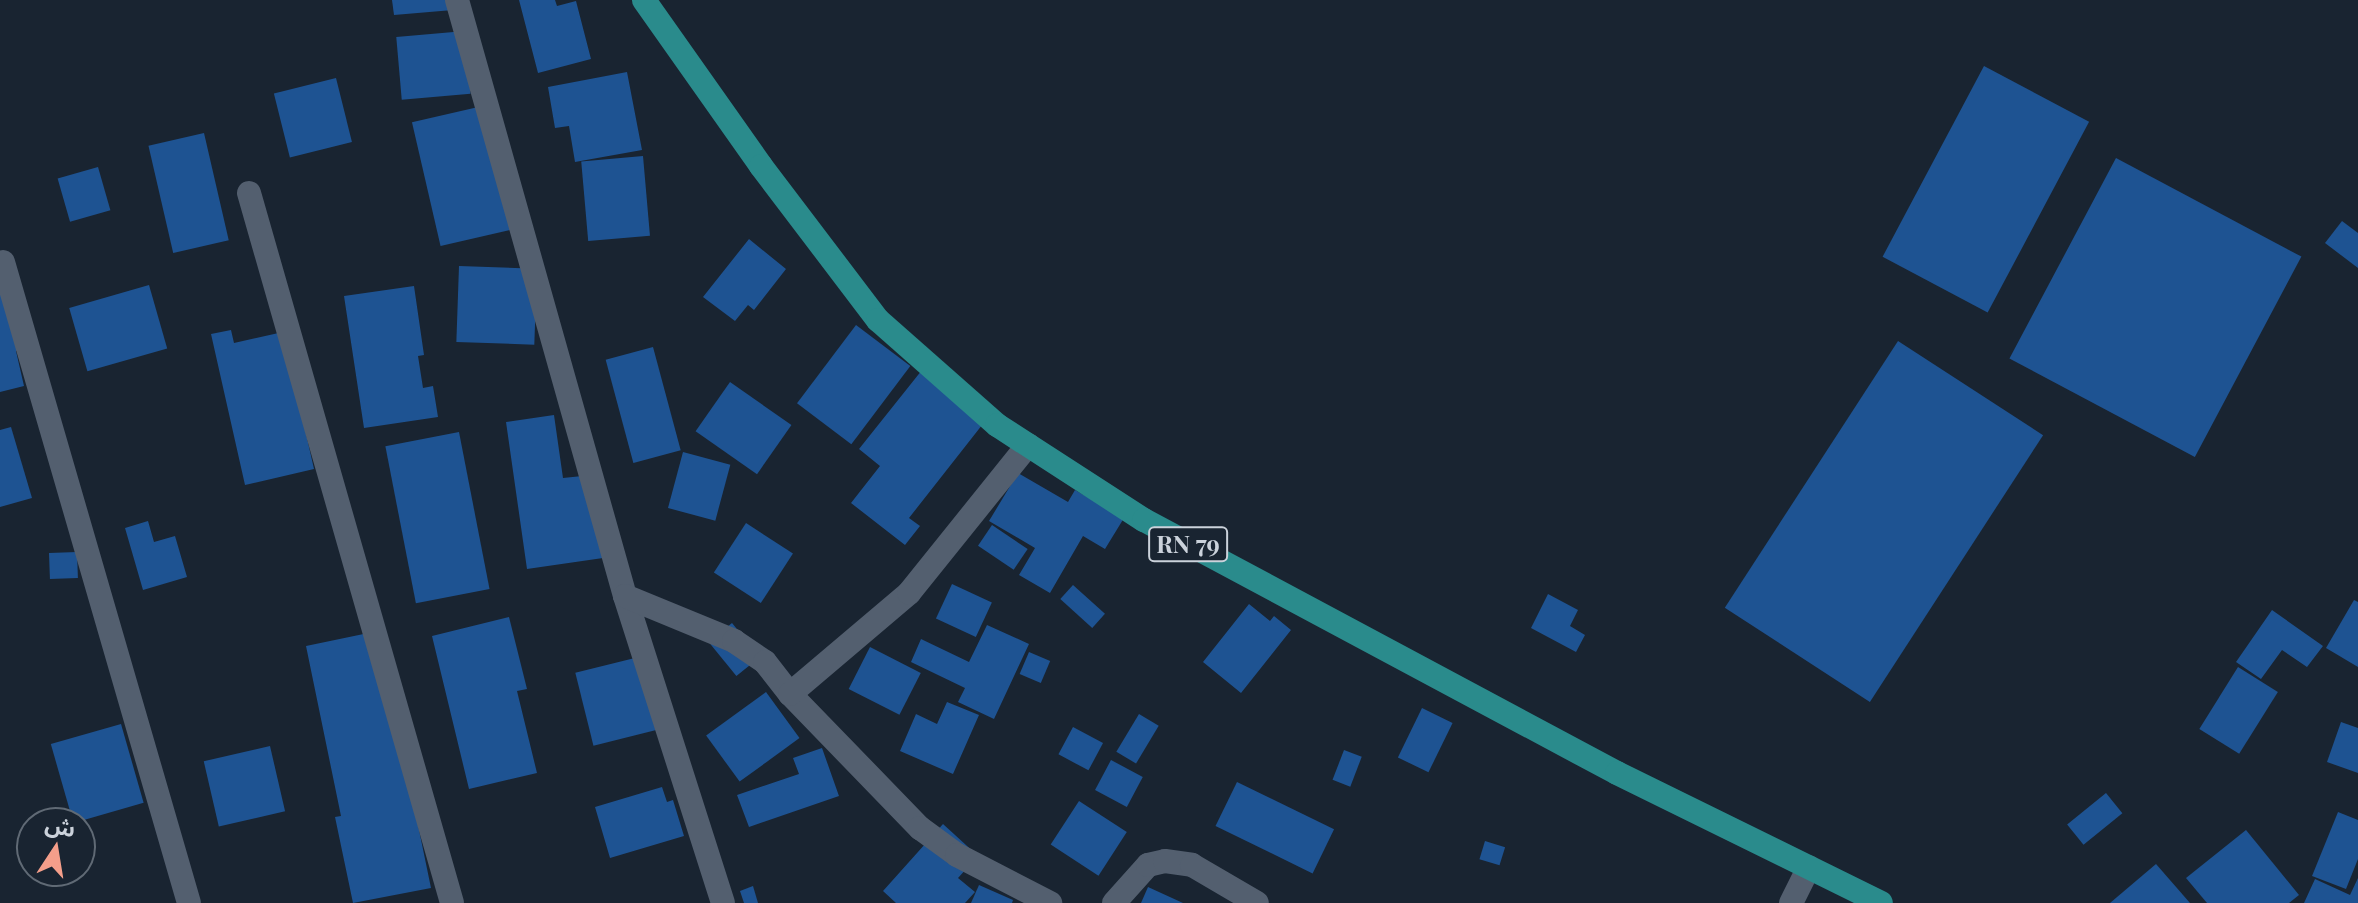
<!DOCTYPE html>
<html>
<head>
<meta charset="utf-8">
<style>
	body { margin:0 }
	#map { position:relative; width:2358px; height:903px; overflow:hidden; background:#192431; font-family:"Playfair Display","Noto Sans Arabic",serif }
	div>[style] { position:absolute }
	.building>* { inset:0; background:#1e5392; transform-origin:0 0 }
	.minor>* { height:24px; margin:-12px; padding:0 12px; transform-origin:12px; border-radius:12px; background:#535f6f }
	.major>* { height:24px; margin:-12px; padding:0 12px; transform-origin:12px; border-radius:12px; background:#2a8b8c }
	span { translate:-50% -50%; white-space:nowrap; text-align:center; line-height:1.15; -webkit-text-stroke:6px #192431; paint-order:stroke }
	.shield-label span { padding:2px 6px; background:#192431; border:2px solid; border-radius:6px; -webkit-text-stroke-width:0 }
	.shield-label { font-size:24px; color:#cbd2db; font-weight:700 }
	.north { position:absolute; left:16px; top:807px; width:80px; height:80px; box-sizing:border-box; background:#192431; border:2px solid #606a75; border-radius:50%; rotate:12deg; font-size:22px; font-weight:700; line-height:32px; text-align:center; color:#cbd2db }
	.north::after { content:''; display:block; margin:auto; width:28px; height:36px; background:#f49e8a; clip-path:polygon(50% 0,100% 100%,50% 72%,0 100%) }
</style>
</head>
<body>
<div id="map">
	<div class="building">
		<div style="clip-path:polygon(392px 0,452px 0,453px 10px,394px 15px)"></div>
		<div style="clip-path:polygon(519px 0,555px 0,557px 6px,576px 1px,591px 59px,538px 73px)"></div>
		<div style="left:465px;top:31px;width:63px;height:69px;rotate:85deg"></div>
		<div style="left:1984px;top:66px;width:119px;height:216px;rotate:28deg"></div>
		<div style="clip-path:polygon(627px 72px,642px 150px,575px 162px,569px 126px,555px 128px,548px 87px)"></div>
		<div style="left:336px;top:78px;width:66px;height:64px;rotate:76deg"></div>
		<div style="left:487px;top:105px;width:127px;height:77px;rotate:77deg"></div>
		<div style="left:204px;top:133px;width:110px;height:57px;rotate:77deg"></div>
		<div style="left:643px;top:156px;width:80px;height:62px;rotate:85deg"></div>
		<div style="left:2116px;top:158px;width:210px;height:227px;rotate:28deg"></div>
		<div style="left:98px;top:167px;width:45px;height:42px;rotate:74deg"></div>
		<div style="clip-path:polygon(2342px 221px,2358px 233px,2358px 268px,2325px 243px)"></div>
		<div style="clip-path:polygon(749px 239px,786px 269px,754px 310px,748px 305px,735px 321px,703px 297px)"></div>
		<div style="clip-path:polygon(0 262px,25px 349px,16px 351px,24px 386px,0 392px)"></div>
		<div style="left:459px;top:266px;width:78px;height:76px;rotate:2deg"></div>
		<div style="left:149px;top:285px;width:66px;height:83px;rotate:74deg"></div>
		<div style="clip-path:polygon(414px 286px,424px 355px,418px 356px,423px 388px,433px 386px,438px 417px,364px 428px,344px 296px)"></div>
		<div style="left:856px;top:325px;width:68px;height:98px;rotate:37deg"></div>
		<div style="clip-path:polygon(231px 330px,234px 343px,283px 332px,314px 469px,245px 485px,211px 334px)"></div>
		<div style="left:1898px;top:341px;width:173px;height:318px;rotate:33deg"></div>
		<div style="left:653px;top:347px;width:107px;height:49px;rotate:75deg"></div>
		<div style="clip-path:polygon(922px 370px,986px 420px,909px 518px,920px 526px,905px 545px,851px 503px,880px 466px,859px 449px)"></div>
		<div style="left:730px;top:382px;width:75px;height:60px;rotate:35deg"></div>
		<div style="clip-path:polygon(554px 415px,563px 478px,592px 475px,603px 558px,527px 569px,506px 422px)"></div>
		<div style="clip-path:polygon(11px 427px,32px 498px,0 507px,0 430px)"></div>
		<div style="left:459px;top:432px;width:160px;height:75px;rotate:79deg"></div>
		<div style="left:683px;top:452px;width:49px;height:58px;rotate:15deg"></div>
		<div style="clip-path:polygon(1018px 473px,1068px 502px,1075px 490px,1124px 518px,1105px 549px,1083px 536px,1050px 593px,1019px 575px,1035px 548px,989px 521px)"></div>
		<div style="clip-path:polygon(148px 521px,154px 542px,175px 536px,187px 577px,143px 590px,125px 528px)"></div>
		<div style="left:746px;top:523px;width:56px;height:59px;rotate:33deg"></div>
		<div style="left:992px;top:525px;width:43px;height:25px;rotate:34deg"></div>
		<div style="left:77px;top:552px;width:26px;height:28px;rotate:88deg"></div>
		<div style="left:952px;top:584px;width:44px;height:38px;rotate:25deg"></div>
		<div style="left:1073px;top:585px;width:43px;height:19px;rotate:42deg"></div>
		<div style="clip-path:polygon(1548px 594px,1578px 610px,1570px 626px,1585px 635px,1576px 652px,1531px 628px)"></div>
		<div style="clip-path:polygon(2354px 600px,2358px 602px,2358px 667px,2326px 648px)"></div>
		<div style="clip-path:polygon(1249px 604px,1270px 621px,1274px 616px,1291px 630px,1241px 693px,1203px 662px)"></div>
		<div style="clip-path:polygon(2272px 610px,2323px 646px,2307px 667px,2282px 650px,2261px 679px,2236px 662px)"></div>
		<div style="clip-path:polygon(509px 617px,527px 689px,517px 691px,537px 773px,469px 789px,432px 636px)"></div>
		<div style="left:732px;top:623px;width:44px;height:30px;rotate:51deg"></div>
		<div style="clip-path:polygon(987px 625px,1029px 644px,994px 719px,958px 702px,965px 688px,911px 662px,921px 639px,969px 662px)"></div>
		<div style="clip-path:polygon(378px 631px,431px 888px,353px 903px,335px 817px,341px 816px,306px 646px)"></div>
		<div style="left:870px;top:647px;width:57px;height:47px;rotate:27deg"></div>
		<div style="left:1029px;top:652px;width:23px;height:24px;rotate:23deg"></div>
		<div style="left:651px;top:654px;width:75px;height:78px;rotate:76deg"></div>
		<div style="left:2238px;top:667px;width:47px;height:73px;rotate:32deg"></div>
		<div style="left:766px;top:692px;width:57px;height:74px;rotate:54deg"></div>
		<div style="clip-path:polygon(947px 702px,979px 715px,953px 774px,900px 751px,916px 714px,937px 724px)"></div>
		<div style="left:1422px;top:708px;width:34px;height:55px;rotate:26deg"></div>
		<div style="left:1139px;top:714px;width:23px;height:44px;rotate:31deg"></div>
		<div style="clip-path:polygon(2341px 722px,2358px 728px,2358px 773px,2327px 762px)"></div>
		<div style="left:121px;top:724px;width:82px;height:73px;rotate:74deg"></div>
		<div style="left:1073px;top:727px;width:34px;height:31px;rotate:28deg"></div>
		<div style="left:270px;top:746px;width:67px;height:68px;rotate:77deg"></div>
		<div style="clip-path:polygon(822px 748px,839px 796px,749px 827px,737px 795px,799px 774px,793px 758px)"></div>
		<div style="left:1344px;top:750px;width:19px;height:32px;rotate:21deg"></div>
		<div style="left:1111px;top:760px;width:36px;height:34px;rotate:28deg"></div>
		<div style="left:1237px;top:782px;width:108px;height:49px;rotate:26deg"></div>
		<div style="clip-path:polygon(662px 787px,667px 802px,673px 800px,684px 836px,610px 858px,595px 807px)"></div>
		<div style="left:2106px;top:793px;width:26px;height:50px;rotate:51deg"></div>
		<div style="left:1079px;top:801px;width:57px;height:52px;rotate:33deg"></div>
		<div style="clip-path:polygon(2338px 812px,2358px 820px,2358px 859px,2346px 889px,2312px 876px)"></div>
		<div style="clip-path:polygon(943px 824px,978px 856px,958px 878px,975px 892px,965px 903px,896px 903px,883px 891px)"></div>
		<div style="clip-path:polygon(2246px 830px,2299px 895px,2289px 903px,2207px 903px,2186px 878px)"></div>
		<div style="left:1485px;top:841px;width:21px;height:19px;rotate:17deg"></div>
		<div style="clip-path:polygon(2156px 864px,2190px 903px,2110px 903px)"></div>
		<div style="clip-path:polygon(2358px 878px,2358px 903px,2304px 903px,2315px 879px,2350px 895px)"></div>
		<div style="clip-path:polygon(979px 885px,1013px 900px,1012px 903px,971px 903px)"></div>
		<div style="clip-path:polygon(753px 886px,758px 903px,744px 903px,740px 891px)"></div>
		<div style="clip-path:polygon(1148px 887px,1183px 903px,1141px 903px)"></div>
	</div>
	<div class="minor">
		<div style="left:457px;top:0;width:619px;rotate:74.26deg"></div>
		<div style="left:625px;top:596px;width:322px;rotate:72.3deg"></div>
		<div style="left:249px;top:193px;width:738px;rotate:74.04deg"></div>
		<div style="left:3px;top:262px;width:667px;rotate:73.82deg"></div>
		<div style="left:625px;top:596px;width:118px;rotate:22.4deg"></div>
		<div style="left:734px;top:641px;width:37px;rotate:34deg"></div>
		<div style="left:765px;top:662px;width:41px;rotate:52deg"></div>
		<div style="left:790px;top:694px;width:187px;rotate:45.9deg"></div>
		<div style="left:920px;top:828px;width:46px;rotate:36.1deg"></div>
		<div style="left:957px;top:855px;width:105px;rotate:27.3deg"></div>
		<div style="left:790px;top:694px;width:156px;rotate:-40.3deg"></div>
		<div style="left:909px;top:593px;width:190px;rotate:-51.2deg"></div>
		<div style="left:1114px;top:903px;width:51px;rotate:-48.2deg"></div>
		<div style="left:1148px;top:865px;width:17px;rotate:-13deg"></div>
		<div style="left:1165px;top:861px;width:27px;rotate:8deg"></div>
		<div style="left:1192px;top:865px;width:75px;rotate:30.3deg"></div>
		<div style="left:1791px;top:903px;width:40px;rotate:-63.4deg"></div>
	</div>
	<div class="major">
		<div style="left:644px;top:0;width:203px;rotate:54.8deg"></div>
		<div style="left:761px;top:166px;width:193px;rotate:52.8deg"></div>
		<div style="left:878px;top:320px;width:159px;rotate:41.4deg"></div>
		<div style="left:997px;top:425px;width:175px;rotate:32.9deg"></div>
		<div style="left:1144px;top:520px;width:536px;rotate:28.14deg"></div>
		<div style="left:1617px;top:773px;width:294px;rotate:26.2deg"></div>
	</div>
	<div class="shield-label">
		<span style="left:1188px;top:544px">RN 79</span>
	</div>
	<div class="north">ش</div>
</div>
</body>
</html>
